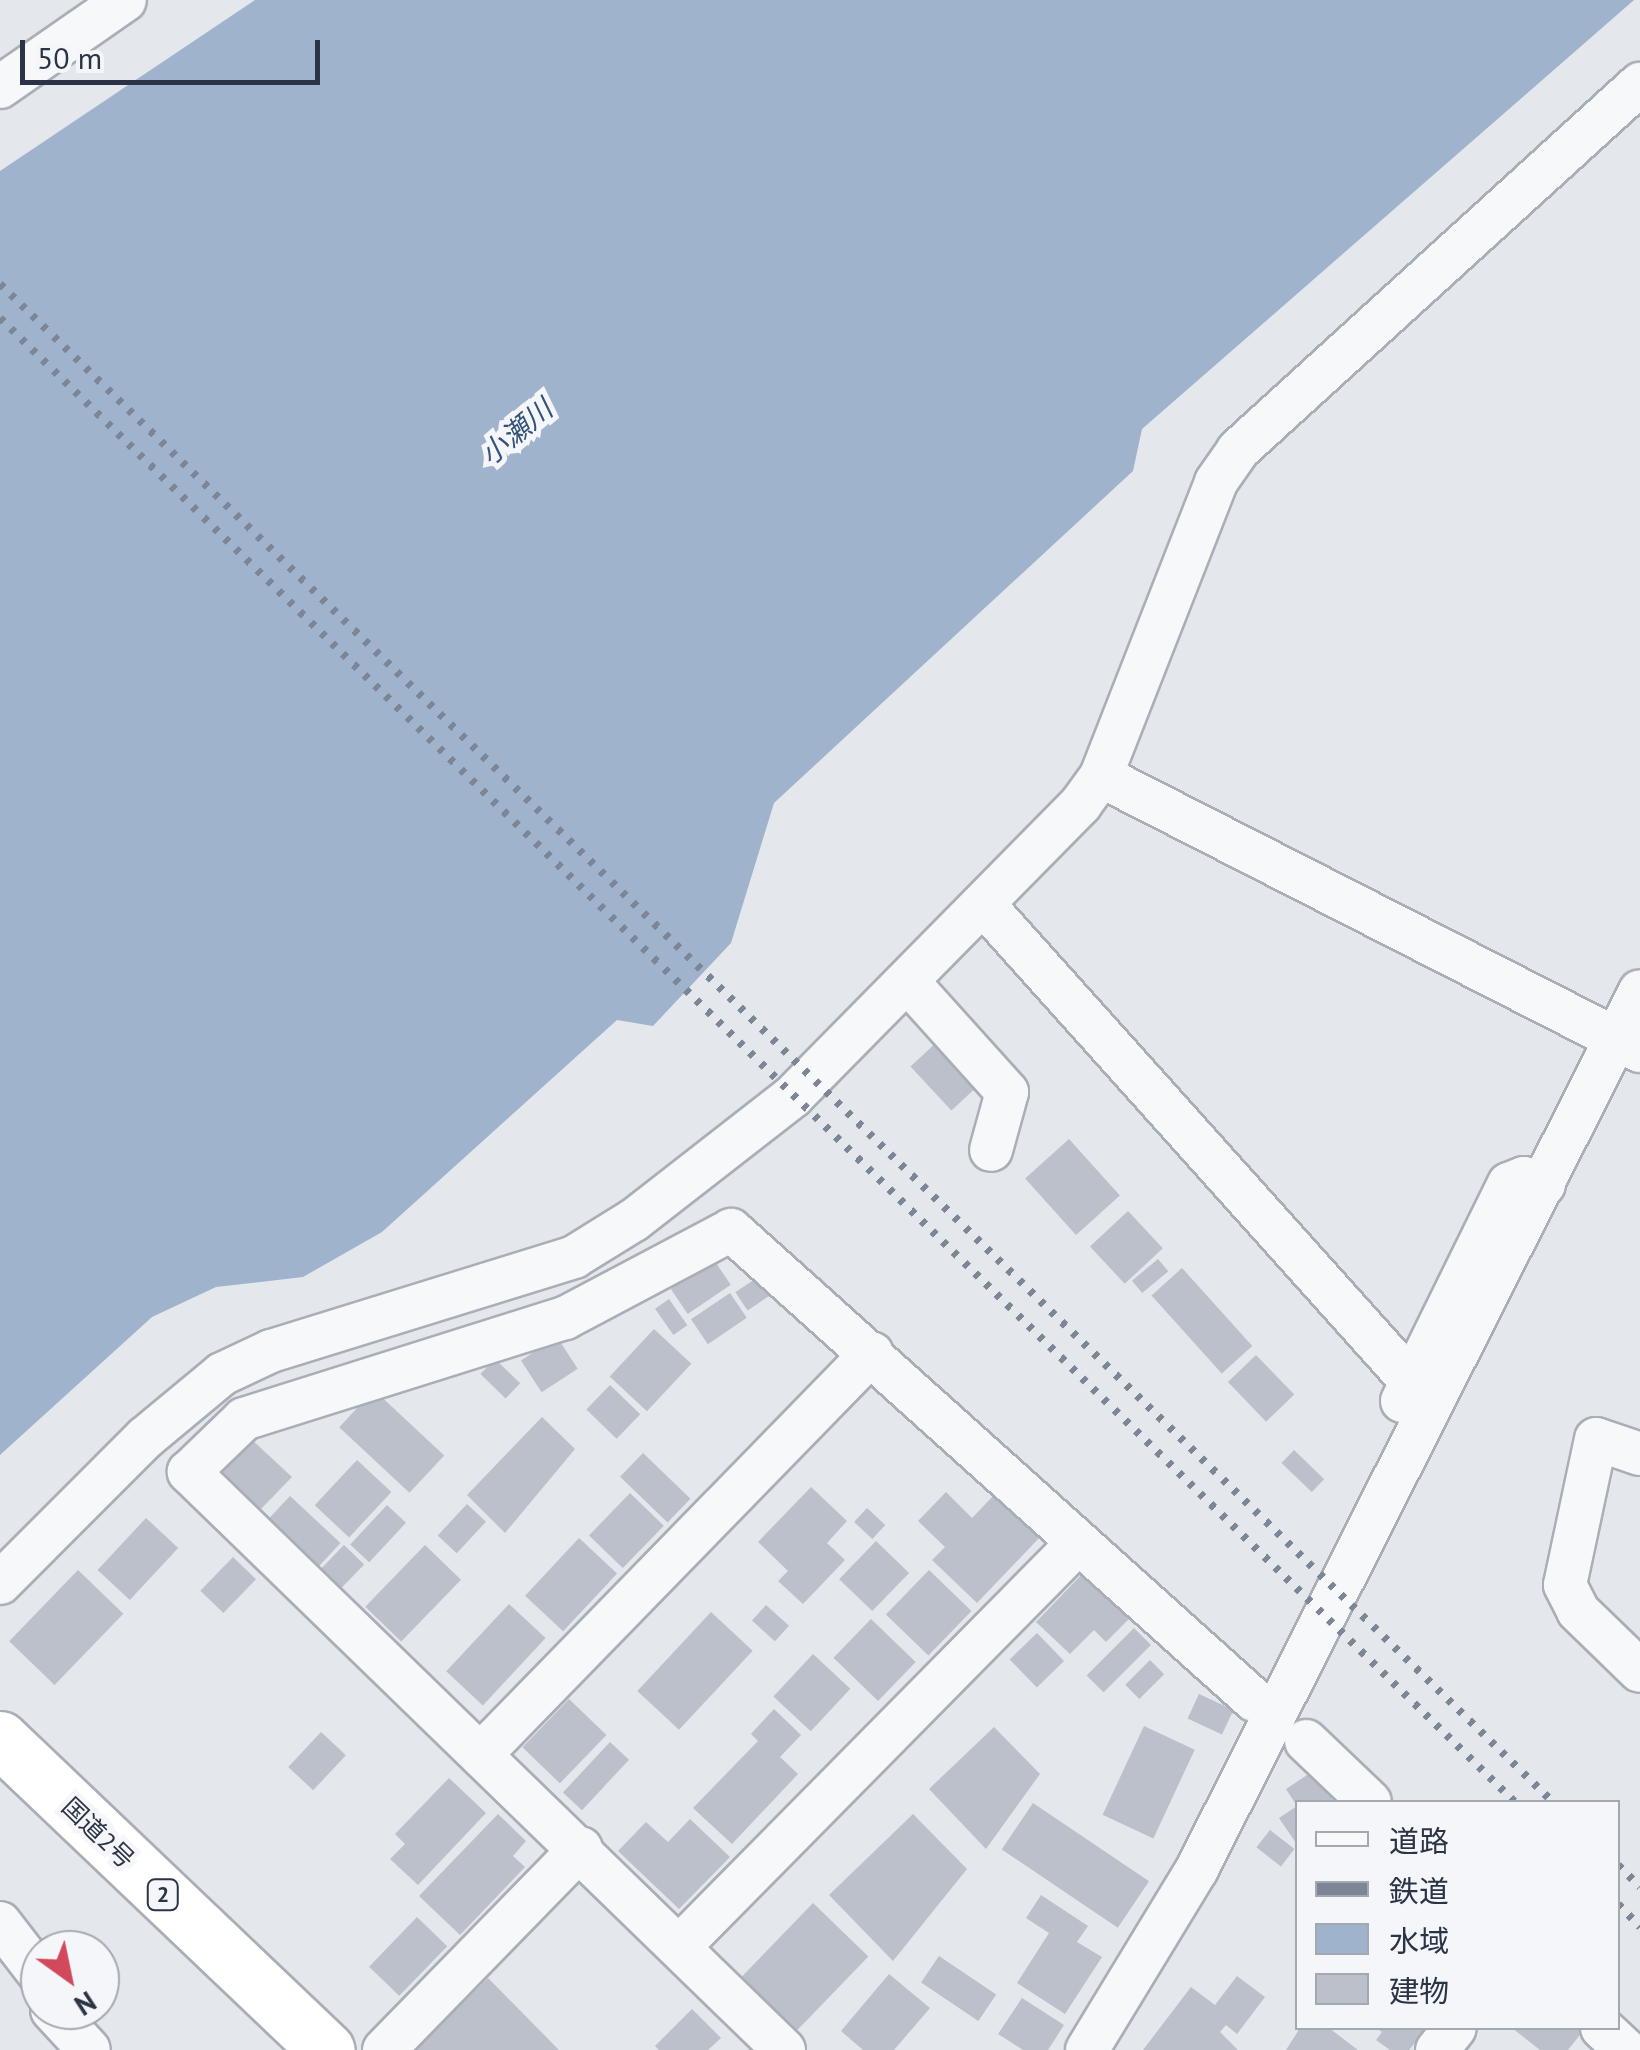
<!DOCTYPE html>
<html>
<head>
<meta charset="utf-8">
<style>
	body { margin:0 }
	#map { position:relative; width:1640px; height:2050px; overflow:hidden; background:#e4e7ec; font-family:"PT Sans","Noto Sans JP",sans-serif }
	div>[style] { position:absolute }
	.water>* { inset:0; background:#9fb4cc }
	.building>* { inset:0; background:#bbc0ca; transform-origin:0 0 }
	.roads { filter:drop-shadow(2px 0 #a9aeb7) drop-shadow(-2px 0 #a9aeb7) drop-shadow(0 2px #a9aeb7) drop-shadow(0 -2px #a9aeb7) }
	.minor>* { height:42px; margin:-21px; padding:0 21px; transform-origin:21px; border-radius:21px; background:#f7f8fa }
	.highway>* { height:55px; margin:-27.5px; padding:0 27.5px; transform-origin:27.5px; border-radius:27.5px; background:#fff }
	.rail>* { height:8px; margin-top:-4px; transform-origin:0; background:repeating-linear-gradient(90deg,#7d8696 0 5px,transparent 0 15px) }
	span { translate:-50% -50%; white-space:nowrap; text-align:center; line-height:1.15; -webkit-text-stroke:10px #f4f6f9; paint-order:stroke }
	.shield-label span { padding:2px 8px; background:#f4f6f9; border:2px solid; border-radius:8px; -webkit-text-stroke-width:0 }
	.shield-label { font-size:22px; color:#2b3445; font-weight:700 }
	.street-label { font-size:25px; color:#2b3445 }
	.water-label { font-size:28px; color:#34527a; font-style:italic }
	.legend { position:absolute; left:1295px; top:1800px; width:325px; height:230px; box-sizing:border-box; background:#f4f6f9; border:2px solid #a4a8b1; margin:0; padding:12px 18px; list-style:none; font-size:30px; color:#2b3445 }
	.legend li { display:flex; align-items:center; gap:20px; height:50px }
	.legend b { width:50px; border:2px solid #a4a8b1 }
	.north { position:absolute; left:20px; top:1930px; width:100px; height:100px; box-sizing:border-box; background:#f4f6f9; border:2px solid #a4a8b1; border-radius:50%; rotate:147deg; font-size:28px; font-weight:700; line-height:40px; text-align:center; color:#2b3445 }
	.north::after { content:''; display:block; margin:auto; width:35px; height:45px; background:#d1495b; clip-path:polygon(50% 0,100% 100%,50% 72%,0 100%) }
	.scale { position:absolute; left:20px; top:40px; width:300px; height:45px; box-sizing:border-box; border:5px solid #2b3445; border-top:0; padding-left:12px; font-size:30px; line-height:35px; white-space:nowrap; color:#2b3445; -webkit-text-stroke:8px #f4f6f9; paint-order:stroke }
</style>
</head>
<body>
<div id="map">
	<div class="water">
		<div style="clip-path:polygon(255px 0,1634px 0,1142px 429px,1133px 471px,774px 803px,731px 943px,653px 1026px,617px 1020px,382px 1232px,303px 1277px,216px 1287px,152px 1317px,0 1455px,0 171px)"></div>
	</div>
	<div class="building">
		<div style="left:939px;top:1040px;width:60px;height:39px;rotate:47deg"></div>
		<div style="left:1069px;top:1139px;width:76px;height:59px;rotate:48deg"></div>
		<div style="left:1128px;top:1211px;width:51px;height:52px;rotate:47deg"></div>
		<div style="left:1158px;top:1259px;width:16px;height:34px;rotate:50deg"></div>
		<div style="left:714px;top:1260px;width:30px;height:52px;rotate:56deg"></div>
		<div style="left:1182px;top:1268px;width:105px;height:41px;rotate:48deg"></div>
		<div style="left:761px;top:1275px;width:22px;height:31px;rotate:56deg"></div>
		<div style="left:730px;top:1293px;width:30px;height:47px;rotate:56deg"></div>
		<div style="left:669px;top:1299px;width:32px;height:17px;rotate:55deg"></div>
		<div style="left:654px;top:1329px;width:51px;height:65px;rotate:43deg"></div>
		<div style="left:557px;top:1337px;width:38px;height:43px;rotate:57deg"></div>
		<div style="left:1256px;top:1355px;width:55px;height:39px;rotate:46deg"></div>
		<div style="left:495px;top:1359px;width:35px;height:21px;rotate:44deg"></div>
		<div style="left:610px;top:1385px;width:42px;height:34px;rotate:44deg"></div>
		<div style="left:374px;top:1390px;width:96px;height:51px;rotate:43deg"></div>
		<div style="clip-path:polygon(542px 1417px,575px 1449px,505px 1533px,467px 1495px)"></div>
		<div style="clip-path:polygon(250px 1438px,292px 1477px,260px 1510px,221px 1474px,227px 1454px)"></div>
		<div style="left:1294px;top:1450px;width:42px;height:18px;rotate:44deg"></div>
		<div style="left:643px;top:1453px;width:66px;height:33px;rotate:44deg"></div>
		<div style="left:357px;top:1460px;width:47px;height:62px;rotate:43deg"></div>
		<div style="clip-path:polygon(811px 1487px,847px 1521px,827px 1543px,845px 1560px,803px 1604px,778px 1581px,788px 1571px,758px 1542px)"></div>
		<div style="clip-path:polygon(946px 1492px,972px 1518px,996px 1493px,1041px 1536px,977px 1603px,932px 1560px,945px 1547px,918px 1521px)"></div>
		<div style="left:630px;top:1493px;width:47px;height:59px;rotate:44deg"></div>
		<div style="left:290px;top:1496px;width:69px;height:35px;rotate:43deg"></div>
		<div style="left:467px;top:1504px;width:26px;height:43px;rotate:43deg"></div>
		<div style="left:387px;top:1505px;width:26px;height:54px;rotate:43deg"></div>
		<div style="left:867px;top:1508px;width:25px;height:19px;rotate:43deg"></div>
		<div style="left:146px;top:1518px;width:44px;height:71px;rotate:43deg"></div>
		<div style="left:579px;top:1538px;width:52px;height:79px;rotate:43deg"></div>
		<div style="left:876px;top:1541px;width:46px;height:53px;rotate:44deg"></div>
		<div style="left:344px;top:1545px;width:28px;height:33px;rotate:44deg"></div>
		<div style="left:425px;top:1545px;width:50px;height:86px;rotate:44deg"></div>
		<div style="left:233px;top:1557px;width:32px;height:47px;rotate:44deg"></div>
		<div style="left:78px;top:1570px;width:63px;height:99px;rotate:44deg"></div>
		<div style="left:929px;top:1570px;width:59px;height:62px;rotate:44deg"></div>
		<div style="clip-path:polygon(1085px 1571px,1131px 1617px,1106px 1642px,1094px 1630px,1070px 1654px,1036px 1622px)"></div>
		<div style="left:509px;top:1604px;width:50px;height:92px;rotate:43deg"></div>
		<div style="left:766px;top:1605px;width:31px;height:21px;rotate:42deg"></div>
		<div style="left:711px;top:1612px;width:57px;height:108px;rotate:43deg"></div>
		<div style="left:871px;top:1619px;width:62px;height:54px;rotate:44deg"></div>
		<div style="left:1134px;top:1628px;width:24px;height:67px;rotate:45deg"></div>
		<div style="left:1037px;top:1633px;width:39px;height:38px;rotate:46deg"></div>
		<div style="left:813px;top:1654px;width:51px;height:58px;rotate:43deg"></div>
		<div style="left:1150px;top:1660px;width:20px;height:35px;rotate:45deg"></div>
		<div style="left:1199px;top:1694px;width:38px;height:27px;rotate:25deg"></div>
		<div style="left:569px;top:1699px;width:52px;height:67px;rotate:44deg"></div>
		<div style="clip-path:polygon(774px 1709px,801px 1735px,780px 1757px,798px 1774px,732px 1844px,693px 1808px,758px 1741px,751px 1734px)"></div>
		<div style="left:1144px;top:1726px;width:56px;height:98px;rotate:25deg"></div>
		<div style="clip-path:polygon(994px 1727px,1040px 1774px,986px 1849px,929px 1789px)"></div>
		<div style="left:321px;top:1732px;width:34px;height:48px;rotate:43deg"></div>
		<div style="left:610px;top:1742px;width:26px;height:69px;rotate:43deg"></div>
		<div style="clip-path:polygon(1313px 1771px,1334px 1802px,1298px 1802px,1298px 1846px,1279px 1818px,1297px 1806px,1286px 1789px)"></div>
		<div style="clip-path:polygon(449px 1778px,486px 1813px,418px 1885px,390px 1859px,405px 1844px,395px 1834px)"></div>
		<div style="left:1033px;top:1803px;width:140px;height:56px;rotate:34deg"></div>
		<div style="clip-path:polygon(498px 1814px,526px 1841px,513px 1856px,525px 1867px,460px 1935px,419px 1896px)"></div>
		<div style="clip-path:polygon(913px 1814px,967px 1869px,893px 1961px,829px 1895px)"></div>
		<div style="clip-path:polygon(690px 1819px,730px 1857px,679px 1909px,618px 1851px,646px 1822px,668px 1842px)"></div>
		<div style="left:1270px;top:1830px;width:31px;height:22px;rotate:38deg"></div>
		<div style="clip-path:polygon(1041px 1895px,1088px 1926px,1077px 1942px,1102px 1957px,1065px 2014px,1017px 1983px,1049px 1933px,1026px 1918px)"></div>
		<div style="left:813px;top:1903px;width:77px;height:105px;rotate:44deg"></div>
		<div style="left:417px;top:1917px;width:42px;height:69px;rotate:44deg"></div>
		<div style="left:939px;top:1956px;width:69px;height:32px;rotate:34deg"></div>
		<div style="clip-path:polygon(889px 1974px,930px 2008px,894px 2050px,863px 2050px,841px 2031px)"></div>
		<div style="clip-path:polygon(1237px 1976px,1265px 1997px,1237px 2034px,1226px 2025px,1220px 2032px,1238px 2050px,1143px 2050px,1191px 1987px,1215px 2005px)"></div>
		<div style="clip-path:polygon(488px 1978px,559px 2050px,415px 2050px)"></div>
		<div style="clip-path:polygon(1022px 1998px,1064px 2025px,1048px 2050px,1023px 2050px,998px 2034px)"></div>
		<div style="clip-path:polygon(692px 2009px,721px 2038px,708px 2050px,659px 2050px,655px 2046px)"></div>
		<div style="clip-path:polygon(1300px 2028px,1329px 2028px,1358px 2050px,1286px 2050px)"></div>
		<div style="clip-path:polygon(1376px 2028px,1427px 2028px,1409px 2050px,1390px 2050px,1376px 2040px,1382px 2032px)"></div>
		<div style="clip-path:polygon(1512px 2028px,1579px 2028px,1583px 2031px,1568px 2050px,1540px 2050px)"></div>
	</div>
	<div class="roads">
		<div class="minor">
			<div style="left:0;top:87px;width:152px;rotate:-34.8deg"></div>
			<div style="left:1101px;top:776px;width:605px;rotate:27.03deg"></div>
			<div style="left:984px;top:905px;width:639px;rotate:48.11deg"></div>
			<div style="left:908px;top:982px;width:148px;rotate:48deg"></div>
			<div style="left:1007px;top:1092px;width:60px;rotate:105.4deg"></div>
			<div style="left:1402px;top:1401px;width:242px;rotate:-63.8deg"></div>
			<div style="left:1509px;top:1184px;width:16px;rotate:-22deg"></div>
			<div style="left:1524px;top:1178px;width:21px;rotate:19deg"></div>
			<div style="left:1640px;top:1454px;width:46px;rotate:-161.2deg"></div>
			<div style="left:1596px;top:1439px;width:149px;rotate:102deg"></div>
			<div style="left:1565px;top:1585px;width:29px;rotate:63deg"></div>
			<div style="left:1578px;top:1611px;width:86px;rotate:44.1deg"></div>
			<div style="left:0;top:1583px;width:205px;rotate:-45deg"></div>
			<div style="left:145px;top:1438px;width:100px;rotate:-39.7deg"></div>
			<div style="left:222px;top:1374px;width:54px;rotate:-25.1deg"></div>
			<div style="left:271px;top:1351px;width:317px;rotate:-17.2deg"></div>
			<div style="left:574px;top:1257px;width:70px;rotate:-31.7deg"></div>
			<div style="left:634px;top:1220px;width:202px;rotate:-37.9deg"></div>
			<div style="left:793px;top:1096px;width:409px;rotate:-45.4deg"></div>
			<div style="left:1080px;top:805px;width:36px;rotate:-54deg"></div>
			<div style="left:1101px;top:776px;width:316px;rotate:-68.6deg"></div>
			<div style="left:1216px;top:482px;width:39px;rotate:-55deg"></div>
			<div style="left:1238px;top:450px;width:544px;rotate:-42.32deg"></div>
			<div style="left:1306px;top:1741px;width:88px;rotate:43.6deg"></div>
			<div style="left:483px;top:1752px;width:557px;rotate:-45.73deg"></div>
			<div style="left:0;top:1923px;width:66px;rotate:52.4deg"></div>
			<div style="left:679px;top:1947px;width:568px;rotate:-45.36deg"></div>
			<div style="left:52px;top:2010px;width:54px;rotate:47.2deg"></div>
			<div style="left:1602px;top:2028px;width:33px;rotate:43deg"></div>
			<div style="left:384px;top:2050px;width:282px;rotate:-45.7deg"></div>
			<div style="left:784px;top:2050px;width:830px;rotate:-135.83deg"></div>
			<div style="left:189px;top:1472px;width:76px;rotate:-43.9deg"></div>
			<div style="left:244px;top:1419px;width:337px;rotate:-17.5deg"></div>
			<div style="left:565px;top:1318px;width:188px;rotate:-27.9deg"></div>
			<div style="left:731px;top:1230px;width:703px;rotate:41.94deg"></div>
			<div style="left:1087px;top:2050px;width:212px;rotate:-58.7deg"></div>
			<div style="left:1197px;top:1869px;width:983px;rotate:-63.23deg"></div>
			<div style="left:1437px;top:2050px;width:28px;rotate:-51deg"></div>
		</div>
		<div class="highway">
			<div style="left:0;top:1739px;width:451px;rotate:43.6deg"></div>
		</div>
	</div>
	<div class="rail">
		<div style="left:0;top:284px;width:2172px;rotate:44.35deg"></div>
		<div style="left:0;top:318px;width:2121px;rotate:44.41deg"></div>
		<div style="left:1618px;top:1865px;width:31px;rotate:45deg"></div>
		<div style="left:1618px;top:1904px;width:32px;rotate:46deg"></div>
	</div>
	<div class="shield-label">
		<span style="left:163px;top:1895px">2</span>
	</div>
	<div class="street-label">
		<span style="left:98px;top:1833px;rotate:44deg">国道2号</span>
	</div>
	<div class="water-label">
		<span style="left:516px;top:432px;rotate:-40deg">小瀬川</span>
	</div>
	<ul class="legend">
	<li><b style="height:12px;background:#f7f8fa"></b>道路</li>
	<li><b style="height:12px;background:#7d8696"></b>鉄道</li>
	<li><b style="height:28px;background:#9fb4cc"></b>水域</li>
	<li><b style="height:28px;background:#bbc0ca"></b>建物</li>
	</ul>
	<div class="north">N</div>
	<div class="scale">50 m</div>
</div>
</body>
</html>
